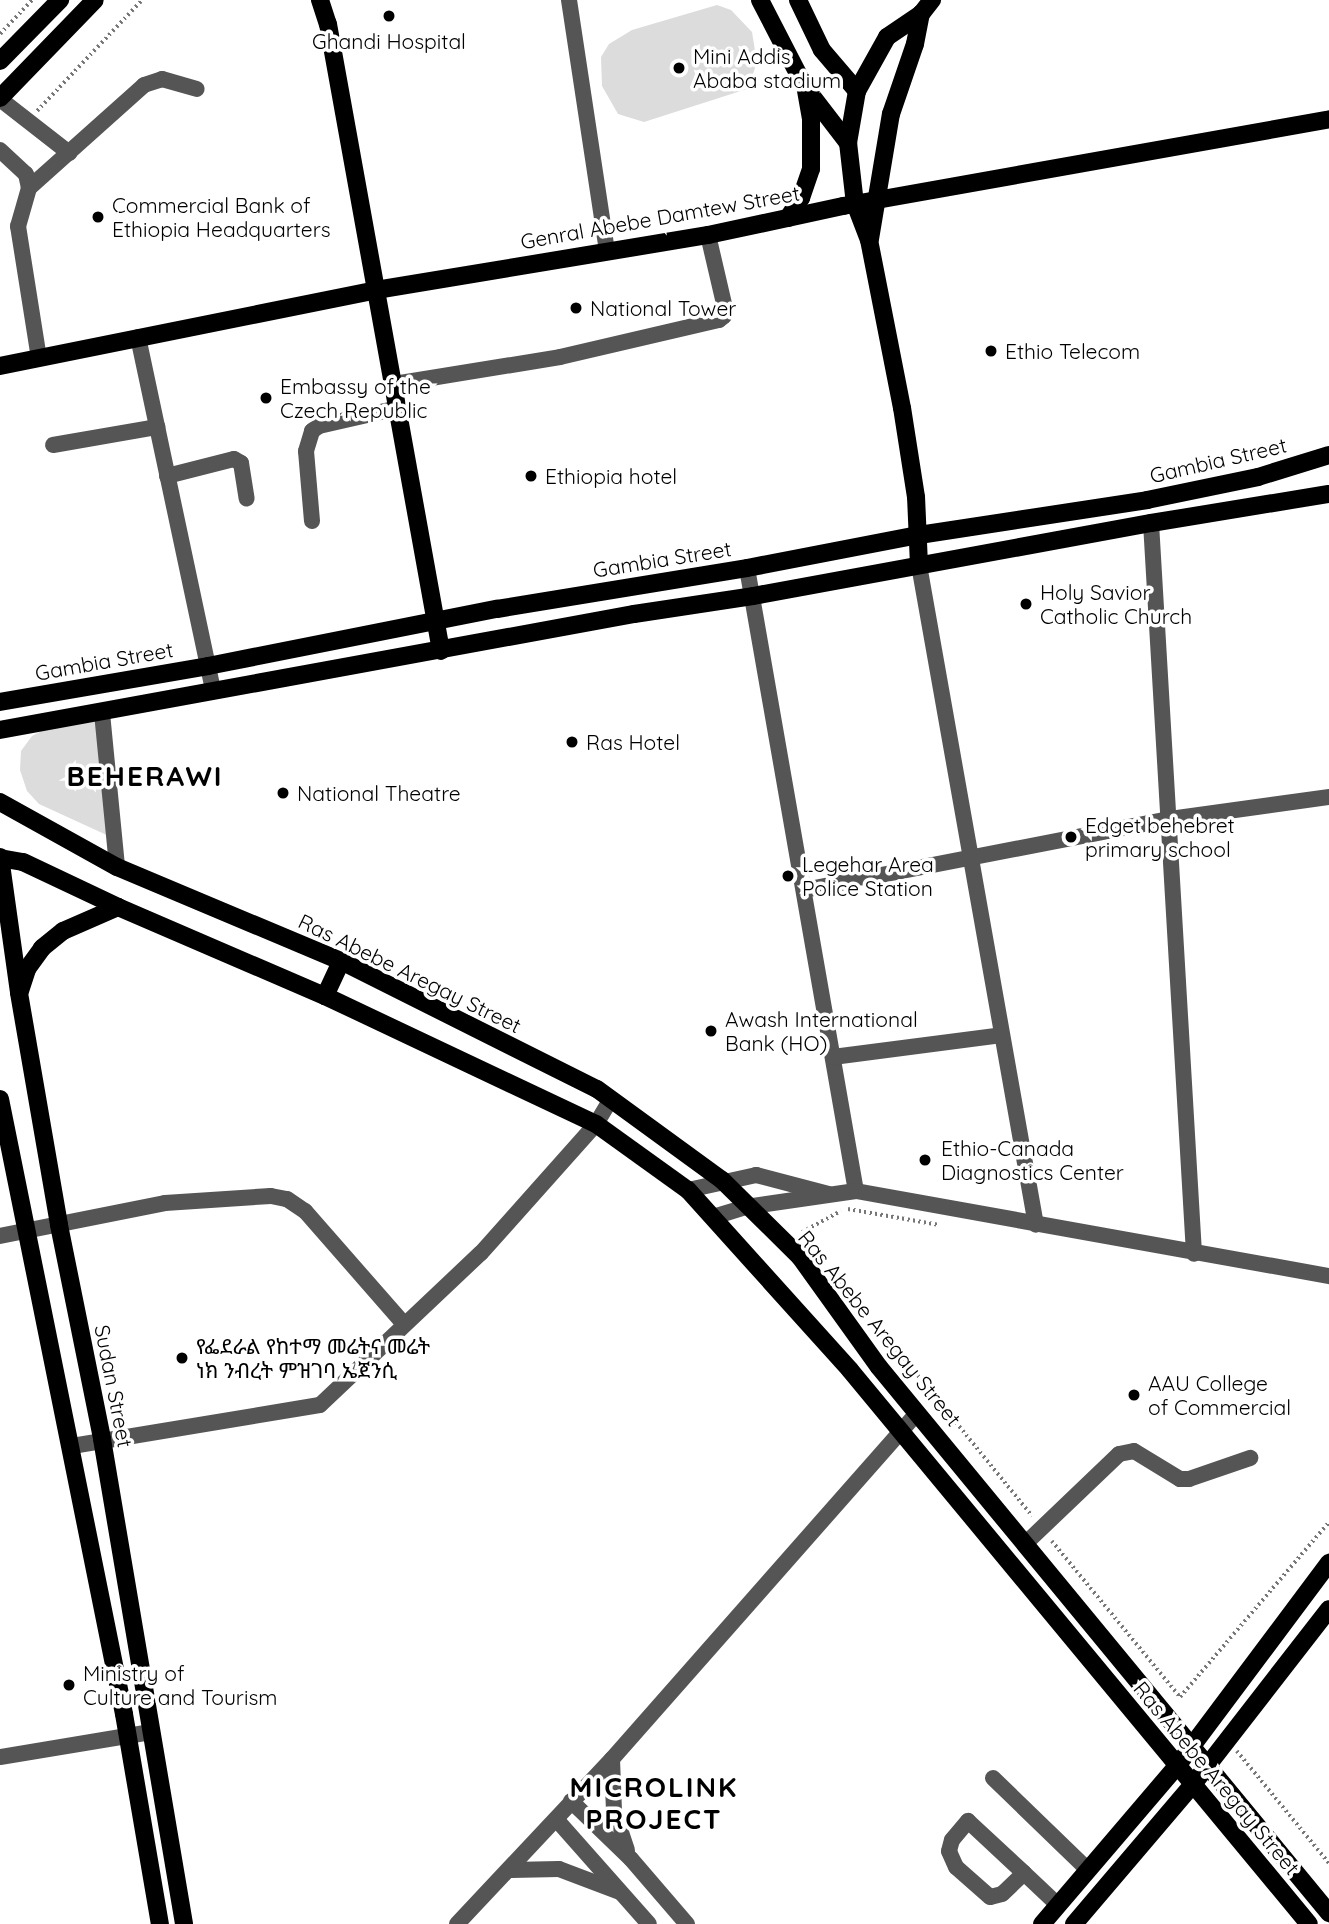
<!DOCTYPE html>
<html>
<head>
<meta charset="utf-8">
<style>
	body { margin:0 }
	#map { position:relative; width:1329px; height:1924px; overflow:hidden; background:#fff; font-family:Quicksand,"Noto Sans Ethiopic",sans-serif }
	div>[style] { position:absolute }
	.green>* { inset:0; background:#dcdcdc }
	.path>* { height:3.5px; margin-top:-1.75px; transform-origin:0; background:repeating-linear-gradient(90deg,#777 0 2px,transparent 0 5.5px) }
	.minor>* { height:16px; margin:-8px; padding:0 8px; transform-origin:8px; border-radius:8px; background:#555 }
	.major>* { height:18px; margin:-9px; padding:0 9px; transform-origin:9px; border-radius:9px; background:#000 }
	.dots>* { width:19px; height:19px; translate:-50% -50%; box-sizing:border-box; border:4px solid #fff; border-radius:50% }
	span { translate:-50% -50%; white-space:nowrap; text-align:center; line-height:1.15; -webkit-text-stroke:7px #fff; paint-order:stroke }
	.poi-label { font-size:21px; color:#000 }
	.left { translate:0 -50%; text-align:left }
	.street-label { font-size:21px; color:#000 }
	.district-label { font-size:28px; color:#000; font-weight:700; letter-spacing:2px }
</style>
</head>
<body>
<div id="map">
	<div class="green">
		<div style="clip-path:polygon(717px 5px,731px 10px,752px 32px,757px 63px,747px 89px,644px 122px,618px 114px,602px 86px,601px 57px,609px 44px,632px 30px)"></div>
		<div style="clip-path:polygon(100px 721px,111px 837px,39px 804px,27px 791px,20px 770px,21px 751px,32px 736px,49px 727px)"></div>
	</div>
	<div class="path">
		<div style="left:0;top:34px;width:47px;rotate:-46.7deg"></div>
		<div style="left:37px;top:111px;width:153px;rotate:-46.6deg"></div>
		<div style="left:848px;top:1209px;width:93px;rotate:9.9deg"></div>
		<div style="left:804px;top:1236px;width:4px;rotate:-117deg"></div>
		<div style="left:802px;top:1232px;width:44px;rotate:-28.3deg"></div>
		<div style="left:838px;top:1277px;width:308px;rotate:50.9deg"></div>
		<div style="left:1052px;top:1541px;width:202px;rotate:50.6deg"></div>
		<div style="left:1180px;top:1697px;width:230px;rotate:-49.6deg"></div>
		<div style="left:1237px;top:1751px;width:145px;rotate:50.6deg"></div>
	</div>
	<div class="minor">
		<div style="left:569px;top:0;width:253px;rotate:81.4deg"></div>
		<div style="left:0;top:99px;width:88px;rotate:38deg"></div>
		<div style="left:0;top:150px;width:35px;rotate:43deg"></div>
		<div style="left:26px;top:174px;width:14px;rotate:78deg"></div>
		<div style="left:29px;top:188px;width:40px;rotate:106deg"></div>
		<div style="left:18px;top:226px;width:134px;rotate:81deg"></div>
		<div style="left:29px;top:188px;width:154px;rotate:-41.8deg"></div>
		<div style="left:144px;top:85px;width:19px;rotate:-18deg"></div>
		<div style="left:162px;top:79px;width:36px;rotate:16deg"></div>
		<div style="left:138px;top:337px;width:362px;rotate:78deg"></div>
		<div style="left:394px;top:384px;width:168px;rotate:-9.2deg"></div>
		<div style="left:560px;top:357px;width:163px;rotate:-13.1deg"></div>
		<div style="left:719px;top:320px;width:6px;rotate:-39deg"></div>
		<div style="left:724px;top:316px;width:8px;rotate:-83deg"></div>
		<div style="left:725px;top:308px;width:75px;rotate:-103.1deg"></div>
		<div style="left:53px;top:445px;width:106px;rotate:-9.8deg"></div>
		<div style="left:167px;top:476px;width:69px;rotate:-14.2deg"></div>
		<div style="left:234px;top:459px;width:8px;rotate:30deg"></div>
		<div style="left:241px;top:463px;width:36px;rotate:81deg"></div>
		<div style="left:312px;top:521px;width:70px;rotate:-94.9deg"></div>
		<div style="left:306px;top:451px;width:21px;rotate:-73deg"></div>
		<div style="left:312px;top:431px;width:9px;rotate:-36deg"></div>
		<div style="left:319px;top:426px;width:81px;rotate:-12.8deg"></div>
		<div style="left:1151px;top:523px;width:732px;rotate:86.63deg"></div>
		<div style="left:919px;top:565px;width:670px;rotate:79.95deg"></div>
		<div style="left:747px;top:568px;width:632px;rotate:80.08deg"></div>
		<div style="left:102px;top:713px;width:155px;rotate:84.4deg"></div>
		<div style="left:804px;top:890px;width:373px;rotate:-11deg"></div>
		<div style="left:1170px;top:819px;width:161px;rotate:-7.9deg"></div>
		<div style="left:833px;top:1057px;width:170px;rotate:-7.4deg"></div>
		<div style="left:688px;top:1190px;width:70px;rotate:-12.4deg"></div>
		<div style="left:756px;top:1175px;width:75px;rotate:14.6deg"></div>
		<div style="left:713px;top:1217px;width:34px;rotate:-17deg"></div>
		<div style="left:746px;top:1207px;width:111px;rotate:-8.3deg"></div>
		<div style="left:856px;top:1191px;width:481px;rotate:10.2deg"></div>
		<div style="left:0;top:1236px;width:168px;rotate:-11.3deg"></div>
		<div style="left:165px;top:1203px;width:106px;rotate:-3.8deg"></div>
		<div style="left:271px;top:1196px;width:16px;rotate:11deg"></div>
		<div style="left:287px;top:1199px;width:22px;rotate:34deg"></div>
		<div style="left:305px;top:1211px;width:149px;rotate:48.8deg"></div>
		<div style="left:72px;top:1446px;width:251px;rotate:-9.4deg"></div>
		<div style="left:320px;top:1405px;width:221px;rotate:-43.4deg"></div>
		<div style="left:481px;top:1253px;width:173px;rotate:-48.3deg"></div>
		<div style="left:596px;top:1124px;width:29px;rotate:-59deg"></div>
		<div style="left:1026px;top:1543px;width:129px;rotate:-43.7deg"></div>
		<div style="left:1119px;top:1454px;width:15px;rotate:-11deg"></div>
		<div style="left:1134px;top:1451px;width:54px;rotate:31.3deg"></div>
		<div style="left:1180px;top:1479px;width:9px"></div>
		<div style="left:1189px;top:1479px;width:65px;rotate:-19deg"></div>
		<div style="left:0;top:1757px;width:153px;rotate:-9.4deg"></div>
		<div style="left:612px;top:1759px;width:52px;rotate:87.8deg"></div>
		<div style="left:614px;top:1811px;width:41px;rotate:71.6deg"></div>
		<div style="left:993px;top:1778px;width:132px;rotate:44.1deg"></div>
		<div style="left:571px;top:1801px;width:83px;rotate:44deg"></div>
		<div style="left:631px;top:1859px;width:86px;rotate:49.3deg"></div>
		<div style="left:556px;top:1819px;width:140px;rotate:48.5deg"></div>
		<div style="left:511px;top:1870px;width:48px;rotate:-1.2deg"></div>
		<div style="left:559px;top:1869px;width:65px;rotate:20.7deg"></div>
		<div style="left:1024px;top:1873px;width:30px;rotate:136deg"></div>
		<div style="left:1002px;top:1894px;width:12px;rotate:166deg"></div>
		<div style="left:990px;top:1897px;width:45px;rotate:-138.6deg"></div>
		<div style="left:956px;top:1867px;width:17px;rotate:-114deg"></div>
		<div style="left:949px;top:1851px;width:11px;rotate:-75deg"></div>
		<div style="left:952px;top:1840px;width:25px;rotate:-50deg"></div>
		<div style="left:968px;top:1821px;width:76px;rotate:42.9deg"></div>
		<div style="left:1024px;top:1873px;width:47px;rotate:43.3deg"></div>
		<div style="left:457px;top:1924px;width:226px;rotate:-46.8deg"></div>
		<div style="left:612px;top:1759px;width:461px;rotate:-48.6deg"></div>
	</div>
	<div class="major">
		<div style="left:320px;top:0;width:25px;rotate:72deg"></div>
		<div style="left:328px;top:24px;width:637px;rotate:79.78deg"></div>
		<div style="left:760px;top:0;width:98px;rotate:62.7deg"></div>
		<div style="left:805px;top:87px;width:71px;rotate:52.5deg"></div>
		<div style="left:798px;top:0;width:55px;rotate:64.4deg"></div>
		<div style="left:822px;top:50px;width:54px;rotate:49.5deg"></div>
		<div style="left:0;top:61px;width:86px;rotate:-45.5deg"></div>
		<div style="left:0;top:98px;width:136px;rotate:-45.9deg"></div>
		<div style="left:788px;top:218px;width:24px;rotate:-57deg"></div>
		<div style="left:801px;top:198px;width:31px;rotate:-71deg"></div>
		<div style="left:811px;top:169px;width:50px;rotate:-90deg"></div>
		<div style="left:811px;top:119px;width:28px;rotate:-100deg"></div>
		<div style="left:870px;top:239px;width:127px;rotate:-80.5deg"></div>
		<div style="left:891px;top:114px;width:74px;rotate:-71.1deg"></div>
		<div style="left:915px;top:44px;width:31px;rotate:-79deg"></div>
		<div style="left:0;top:366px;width:384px;rotate:-11.4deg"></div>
		<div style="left:376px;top:290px;width:337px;rotate:-9.4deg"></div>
		<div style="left:708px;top:235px;width:138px;rotate:-12.1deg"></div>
		<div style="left:843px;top:206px;width:494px;rotate:-10.1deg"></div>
		<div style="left:919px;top:565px;width:68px;rotate:-92.5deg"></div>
		<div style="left:916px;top:497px;width:90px;rotate:-98.9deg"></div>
		<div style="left:902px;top:408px;width:171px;rotate:-101.1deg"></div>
		<div style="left:869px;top:240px;width:39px;rotate:-111deg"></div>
		<div style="left:855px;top:204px;width:61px;rotate:-96.5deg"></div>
		<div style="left:848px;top:143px;width:53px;rotate:-80.2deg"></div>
		<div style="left:857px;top:91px;width:62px;rotate:-60.9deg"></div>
		<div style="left:887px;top:37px;width:41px;rotate:-34.1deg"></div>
		<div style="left:921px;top:14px;width:18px;rotate:-52deg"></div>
		<div style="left:0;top:702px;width:211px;rotate:-9.8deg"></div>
		<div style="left:208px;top:666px;width:295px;rotate:-11.2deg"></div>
		<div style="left:497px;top:609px;width:253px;rotate:-9.3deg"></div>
		<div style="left:747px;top:568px;width:175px;rotate:-10.9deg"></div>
		<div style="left:919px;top:535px;width:231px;rotate:-8.7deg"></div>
		<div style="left:1147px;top:500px;width:113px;rotate:-11.7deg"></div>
		<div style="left:1258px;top:477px;width:74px;rotate:-17.2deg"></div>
		<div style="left:0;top:730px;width:645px;rotate:-10.37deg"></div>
		<div style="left:634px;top:614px;width:120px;rotate:-8.6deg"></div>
		<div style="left:753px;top:596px;width:405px;rotate:-10.4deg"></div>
		<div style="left:1151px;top:523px;width:180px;rotate:-9.3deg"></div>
		<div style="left:0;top:802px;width:134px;rotate:29.1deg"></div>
		<div style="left:117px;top:867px;width:243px;rotate:22.8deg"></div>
		<div style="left:341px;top:961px;width:286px;rotate:26.6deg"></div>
		<div style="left:597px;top:1089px;width:155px;rotate:36.1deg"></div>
		<div style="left:722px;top:1180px;width:110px;rotate:44.6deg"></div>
		<div style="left:800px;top:1257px;width:135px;rotate:54.3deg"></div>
		<div style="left:879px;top:1367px;width:708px;rotate:50.51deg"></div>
		<div style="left:0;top:857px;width:137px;rotate:82deg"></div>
		<div style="left:19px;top:993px;width:235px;rotate:80.2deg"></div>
		<div style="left:59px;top:1225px;width:218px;rotate:78.6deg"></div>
		<div style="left:102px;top:1439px;width:492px;rotate:80.4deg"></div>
		<div style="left:0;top:858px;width:23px;rotate:10deg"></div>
		<div style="left:23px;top:862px;width:105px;rotate:25.3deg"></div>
		<div style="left:118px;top:907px;width:225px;rotate:23.3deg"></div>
		<div style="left:325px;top:996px;width:300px;rotate:25.3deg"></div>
		<div style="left:596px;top:1124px;width:113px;rotate:35.7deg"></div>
		<div style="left:688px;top:1190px;width:242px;rotate:48deg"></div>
		<div style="left:850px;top:1370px;width:719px;rotate:50.36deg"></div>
		<div style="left:20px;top:991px;width:23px;rotate:-72deg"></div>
		<div style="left:27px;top:969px;width:26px;rotate:-54deg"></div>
		<div style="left:42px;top:948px;width:27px;rotate:-39deg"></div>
		<div style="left:63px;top:931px;width:60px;rotate:-23.6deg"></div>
		<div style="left:325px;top:996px;width:38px;rotate:-65deg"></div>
		<div style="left:0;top:1099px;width:627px;rotate:78.6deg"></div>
		<div style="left:124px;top:1714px;width:213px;rotate:80.3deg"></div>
		<div style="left:1042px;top:1924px;width:208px;rotate:-49.5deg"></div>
		<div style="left:1177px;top:1766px;width:254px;rotate:-53.2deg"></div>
		<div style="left:1074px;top:1924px;width:185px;rotate:-49.6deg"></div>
		<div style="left:1194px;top:1783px;width:220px;rotate:-52.2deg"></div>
	</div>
	<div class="dots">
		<div style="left:389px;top:16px;background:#000"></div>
		<div style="left:679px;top:68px;background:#000"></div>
		<div style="left:98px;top:217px;background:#000"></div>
		<div style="left:576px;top:308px;background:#000"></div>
		<div style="left:991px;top:351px;background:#000"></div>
		<div style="left:266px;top:398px;background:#000"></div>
		<div style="left:531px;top:476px;background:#000"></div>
		<div style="left:1026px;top:604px;background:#000"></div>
		<div style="left:572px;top:742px;background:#000"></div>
		<div style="left:283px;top:793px;background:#000"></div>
		<div style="left:1071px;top:837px;background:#000"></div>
		<div style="left:788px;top:876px;background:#000"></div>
		<div style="left:711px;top:1031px;background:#000"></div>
		<div style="left:925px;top:1160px;background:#000"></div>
		<div style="left:182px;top:1358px;background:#000"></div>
		<div style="left:1134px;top:1395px;background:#000"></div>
		<div style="left:69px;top:1685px;background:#000"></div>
	</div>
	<div class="poi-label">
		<span style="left:389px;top:41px">Ghandi Hospital</span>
		<span class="left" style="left:693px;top:68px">Mini Addis<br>Ababa stadium</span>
		<span class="left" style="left:112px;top:217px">Commercial Bank of<br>Ethiopia Headquarters</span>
		<span class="left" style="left:590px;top:308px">National Tower</span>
		<span class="left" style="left:1005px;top:351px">Ethio Telecom</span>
		<span class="left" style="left:280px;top:398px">Embassy of the<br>Czech Republic</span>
		<span class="left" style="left:545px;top:476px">Ethiopia hotel</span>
		<span class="left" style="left:1040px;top:604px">Holy Savior<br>Catholic Church</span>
		<span class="left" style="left:586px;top:742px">Ras Hotel</span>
		<span class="left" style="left:297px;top:793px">National Theatre</span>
		<span class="left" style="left:1085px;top:837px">Edget behebret<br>primary school</span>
		<span class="left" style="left:802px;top:876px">Legehar Area<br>Police Station</span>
		<span class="left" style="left:725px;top:1031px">Awash International<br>Bank (HO)</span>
		<span class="left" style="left:941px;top:1160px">Ethio-Canada<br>Diagnostics Center</span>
		<span class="left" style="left:196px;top:1358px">የፌደራል የከተማ መሬትና መሬት<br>ነክ ንብረት ምዝገባ ኤጀንሲ</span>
		<span class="left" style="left:1148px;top:1395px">AAU College<br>of Commercial</span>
		<span class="left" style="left:83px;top:1685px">Ministry of<br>Culture and Tourism</span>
	</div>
	<div class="street-label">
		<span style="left:660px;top:217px;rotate:-10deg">Genral Abebe Damtew Street</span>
		<span style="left:1218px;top:460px;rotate:-13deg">Gambia Street</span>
		<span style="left:662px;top:559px;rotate:-9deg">Gambia Street</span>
		<span style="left:104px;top:661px;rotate:-10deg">Gambia Street</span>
		<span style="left:410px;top:973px;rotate:26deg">Ras Abebe Aregay Street</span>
		<span style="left:880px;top:1328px;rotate:51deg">Ras Abebe Aregay Street</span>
		<span style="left:114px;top:1386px;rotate:79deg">Sudan Street</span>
		<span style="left:1217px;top:1778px;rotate:50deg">Ras Abebe Aregay Street</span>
	</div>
	<div class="district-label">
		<span style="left:145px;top:776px">BEHERAWI</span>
		<span style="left:654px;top:1803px">MICROLINK<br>PROJECT</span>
	</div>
</div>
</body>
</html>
